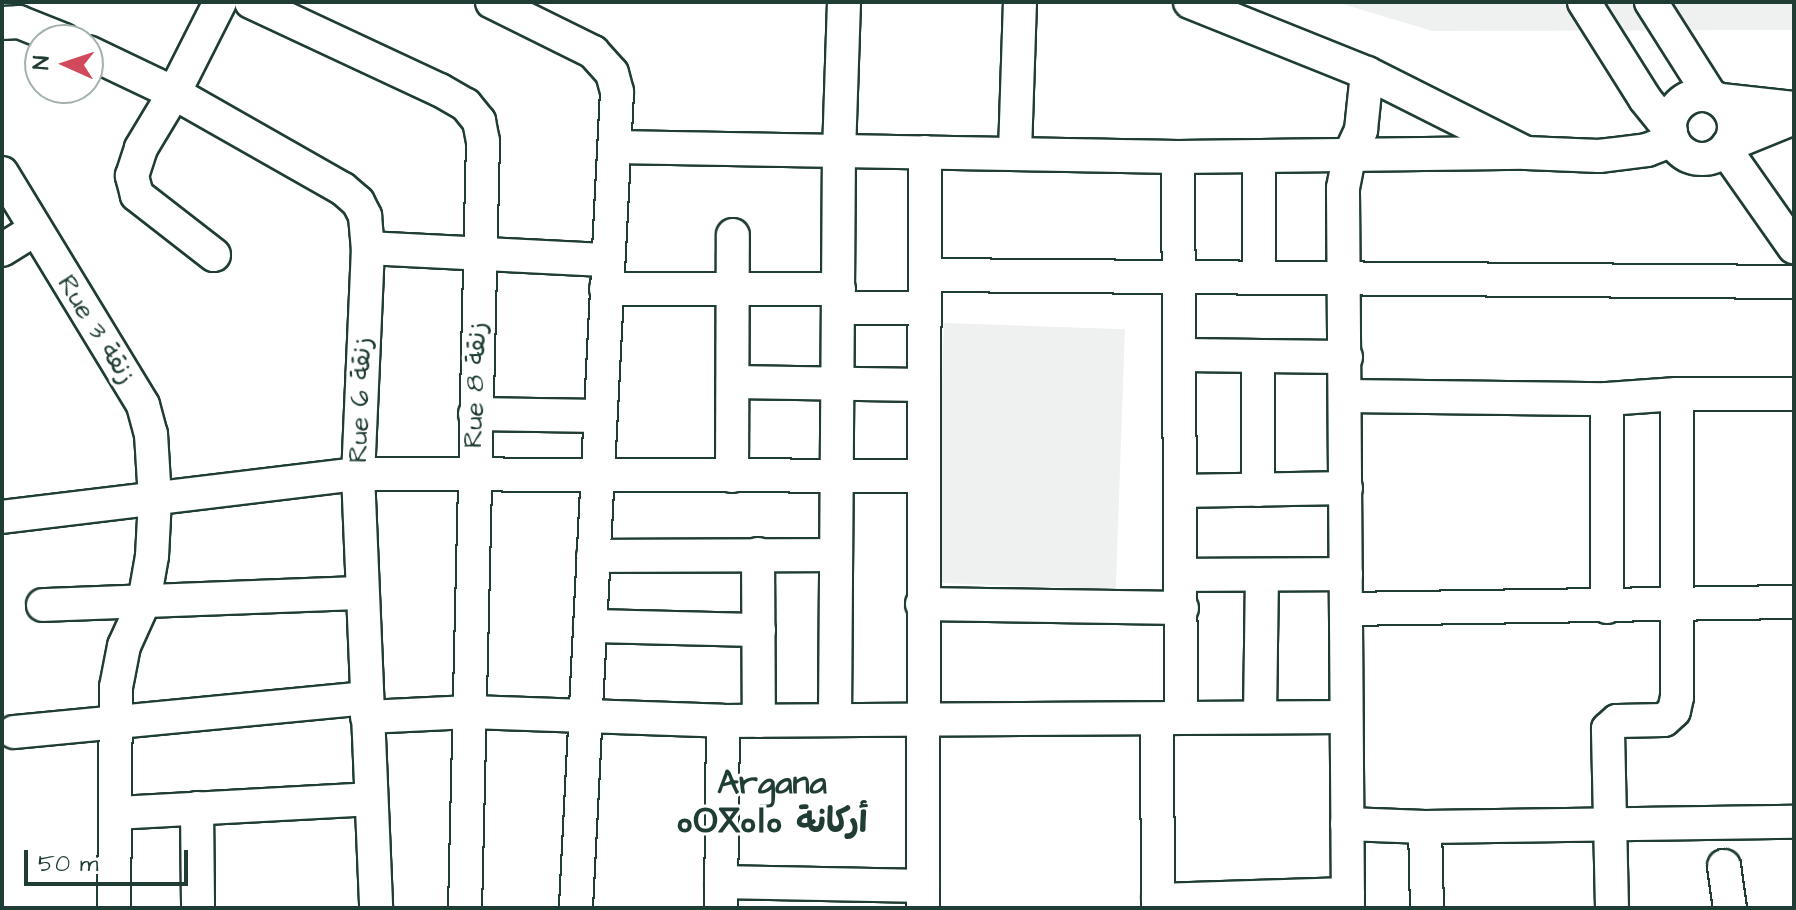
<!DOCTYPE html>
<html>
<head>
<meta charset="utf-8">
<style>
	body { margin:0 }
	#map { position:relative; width:1796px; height:910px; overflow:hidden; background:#fff; font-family:"Architects Daughter","Playpen Sans Arabic","Noto Sans Tifinagh",sans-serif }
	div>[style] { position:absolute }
	.built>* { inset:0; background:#eef1f0; transform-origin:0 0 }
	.roads { filter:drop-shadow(2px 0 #1f3d34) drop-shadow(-2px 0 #1f3d34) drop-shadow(0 2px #1f3d34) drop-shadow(0 -2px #1f3d34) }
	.minor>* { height:32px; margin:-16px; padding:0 16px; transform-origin:16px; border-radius:16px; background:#fff }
	.minor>.ring { margin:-16px; padding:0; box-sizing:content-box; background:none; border:32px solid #fff; border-radius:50% }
	span { translate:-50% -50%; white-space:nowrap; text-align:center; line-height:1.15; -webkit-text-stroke:6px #fff; paint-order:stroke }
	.street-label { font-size:26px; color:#1f3d34 }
	.district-label { font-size:34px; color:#1f3d34; font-weight:700 }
	.frame { position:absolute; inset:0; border:4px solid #1f3d34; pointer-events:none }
	.north { position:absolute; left:24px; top:24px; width:80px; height:80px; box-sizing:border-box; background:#fff; border:2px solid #a5b1ae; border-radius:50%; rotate:273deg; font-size:22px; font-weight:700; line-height:32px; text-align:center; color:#1f3d34 }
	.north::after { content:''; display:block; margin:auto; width:28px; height:36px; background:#d1495b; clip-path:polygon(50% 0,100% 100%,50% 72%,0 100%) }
	.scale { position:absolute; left:24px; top:850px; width:164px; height:36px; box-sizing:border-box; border:4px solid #1f3d34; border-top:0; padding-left:10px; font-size:24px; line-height:28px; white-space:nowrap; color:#1f3d34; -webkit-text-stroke:6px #fff; paint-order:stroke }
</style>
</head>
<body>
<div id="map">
	<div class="built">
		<div style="clip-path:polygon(1336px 2px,1794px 2px,1794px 30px,1432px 31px)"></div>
		<div style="left:944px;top:323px;width:181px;height:260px;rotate:2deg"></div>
	</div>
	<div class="roads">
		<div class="minor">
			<div style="left:251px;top:2px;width:208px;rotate:25deg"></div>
			<div style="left:440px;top:90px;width:30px;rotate:30deg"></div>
			<div style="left:466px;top:105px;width:21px;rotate:51deg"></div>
			<div style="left:479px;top:121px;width:20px;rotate:79deg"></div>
			<div style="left:483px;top:141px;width:767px;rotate:91.34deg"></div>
			<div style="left:492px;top:2px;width:113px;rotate:26.3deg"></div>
			<div style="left:593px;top:52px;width:28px;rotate:48deg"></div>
			<div style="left:612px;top:73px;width:20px;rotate:75deg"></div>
			<div style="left:617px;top:92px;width:817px;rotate:92.88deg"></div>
			<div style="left:1190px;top:2px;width:191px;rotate:21.9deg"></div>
			<div style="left:1367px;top:73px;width:176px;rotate:26.7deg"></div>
			<div style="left:1584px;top:2px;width:115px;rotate:57.8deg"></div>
			<div style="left:1645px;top:99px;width:41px;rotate:50.9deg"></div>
			<div style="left:1651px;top:2px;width:110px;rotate:57.6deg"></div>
			<div style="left:2px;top:23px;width:17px;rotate:-3deg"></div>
			<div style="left:19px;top:22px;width:48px;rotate:21.8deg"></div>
			<div style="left:88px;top:52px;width:95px;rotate:25.5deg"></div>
			<div style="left:174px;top:93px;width:194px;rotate:29.6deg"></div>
			<div style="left:343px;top:189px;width:20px;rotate:41deg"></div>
			<div style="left:358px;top:202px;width:16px;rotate:63deg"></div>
			<div style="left:365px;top:216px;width:32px;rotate:85deg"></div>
			<div style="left:368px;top:248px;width:226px;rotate:92.5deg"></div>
			<div style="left:358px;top:474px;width:434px;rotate:87.6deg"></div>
			<div class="ring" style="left:1670px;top:95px;width:32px;height:32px"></div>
			<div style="left:1721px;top:100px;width:73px;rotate:6.3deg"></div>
			<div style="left:1728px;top:145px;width:71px;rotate:-22.2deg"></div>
			<div style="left:614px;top:147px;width:564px;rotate:1.02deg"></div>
			<div style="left:1178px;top:157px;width:348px;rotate:-0.7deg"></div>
			<div style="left:1526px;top:153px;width:73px;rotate:2.4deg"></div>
			<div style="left:1599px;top:156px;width:48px;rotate:-7.1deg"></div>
			<div style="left:1647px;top:150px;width:28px;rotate:-21deg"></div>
			<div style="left:1725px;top:149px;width:120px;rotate:54.9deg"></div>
			<div style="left:1015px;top:152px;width:150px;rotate:-88.1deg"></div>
			<div style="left:1178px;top:157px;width:561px;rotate:89.69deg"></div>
			<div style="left:2px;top:173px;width:271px;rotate:58.7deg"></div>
			<div style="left:143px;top:405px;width:30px;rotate:75deg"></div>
			<div style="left:151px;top:434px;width:65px;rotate:86.5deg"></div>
			<div style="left:155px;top:499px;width:57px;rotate:93deg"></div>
			<div style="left:152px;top:556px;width:47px;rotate:99.9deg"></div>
			<div style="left:144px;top:602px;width:48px;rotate:114.4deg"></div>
			<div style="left:124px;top:646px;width:42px;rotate:101deg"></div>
			<div style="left:116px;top:687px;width:221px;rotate:90.5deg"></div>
			<div style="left:368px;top:248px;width:240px;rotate:2.9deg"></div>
			<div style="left:2px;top:250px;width:38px;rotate:-32deg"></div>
			<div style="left:214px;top:255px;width:98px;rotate:-142.1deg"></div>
			<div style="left:137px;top:195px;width:20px;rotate:-105deg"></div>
			<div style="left:132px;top:176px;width:29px;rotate:-72deg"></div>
			<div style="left:141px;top:148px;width:64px;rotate:-59deg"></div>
			<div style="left:174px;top:93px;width:102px;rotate:-63.2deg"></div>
			<div style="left:926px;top:275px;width:868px;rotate:0.46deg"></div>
			<div style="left:1259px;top:277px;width:121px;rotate:-90deg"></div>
			<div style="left:606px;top:289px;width:233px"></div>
			<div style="left:838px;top:308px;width:87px"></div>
			<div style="left:1180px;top:355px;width:166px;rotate:0.7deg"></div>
			<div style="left:733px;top:382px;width:190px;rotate:0.9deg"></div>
			<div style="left:1347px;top:396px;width:260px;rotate:0.7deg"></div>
			<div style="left:1607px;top:399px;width:70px;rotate:-4.1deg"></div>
			<div style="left:1677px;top:394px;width:117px"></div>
			<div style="left:475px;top:414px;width:125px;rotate:0.9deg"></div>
			<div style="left:732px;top:476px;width:241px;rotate:-89.8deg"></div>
			<div style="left:1258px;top:490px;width:134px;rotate:-90deg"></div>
			<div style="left:1181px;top:491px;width:165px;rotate:-1deg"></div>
			<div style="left:2px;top:517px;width:359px;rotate:-6.9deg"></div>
			<div style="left:358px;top:474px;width:564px;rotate:0.2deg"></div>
			<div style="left:758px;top:554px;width:167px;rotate:89.7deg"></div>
			<div style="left:593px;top:556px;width:242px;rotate:-0.2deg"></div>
			<div style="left:1181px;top:575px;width:165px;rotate:-0.3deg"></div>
			<div style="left:922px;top:604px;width:260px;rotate:0.9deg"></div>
			<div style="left:43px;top:605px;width:319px;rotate:-2.2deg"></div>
			<div style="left:1607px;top:607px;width:208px;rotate:-90deg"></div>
			<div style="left:1346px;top:609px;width:448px;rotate:-0.9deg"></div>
			<div style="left:590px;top:626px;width:169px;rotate:1.4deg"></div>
			<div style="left:367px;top:717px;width:103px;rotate:-2.8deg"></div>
			<div style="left:470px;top:712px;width:253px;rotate:2deg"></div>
			<div style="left:723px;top:721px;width:623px;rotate:-0.37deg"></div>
			<div style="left:1260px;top:717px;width:142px;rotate:-89.2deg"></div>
			<div style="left:835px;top:720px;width:567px;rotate:-89.6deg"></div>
			<div style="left:839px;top:153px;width:151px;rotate:-88.1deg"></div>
			<div style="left:1157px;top:720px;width:188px;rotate:89.7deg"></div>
			<div style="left:14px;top:732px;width:354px;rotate:-5.5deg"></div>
			<div style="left:197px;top:808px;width:100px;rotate:89.4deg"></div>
			<div style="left:116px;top:813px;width:255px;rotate:-3.1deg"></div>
			<div style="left:1347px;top:824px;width:78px;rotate:2.2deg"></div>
			<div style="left:1425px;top:827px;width:369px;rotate:-0.8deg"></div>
			<div style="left:1425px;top:827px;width:81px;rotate:88.6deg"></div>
			<div style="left:1724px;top:866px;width:42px;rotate:81.9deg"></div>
			<div style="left:721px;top:882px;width:202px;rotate:1.1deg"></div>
			<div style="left:1158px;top:900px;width:190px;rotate:-1.8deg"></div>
			<div style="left:721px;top:908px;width:187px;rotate:-89.4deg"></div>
			<div style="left:923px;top:908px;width:756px;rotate:-89.85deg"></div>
			<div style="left:1348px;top:908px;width:720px;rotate:-90.4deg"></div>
			<div style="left:1343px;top:188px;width:33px;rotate:-79deg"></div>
			<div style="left:1349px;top:156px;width:29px;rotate:-65deg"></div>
			<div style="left:1361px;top:130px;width:57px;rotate:-84deg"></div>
			<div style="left:1612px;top:908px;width:179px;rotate:-91.3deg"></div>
			<div style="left:1608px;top:729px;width:12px;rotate:-42deg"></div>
			<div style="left:1617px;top:721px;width:47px;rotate:-1.2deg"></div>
			<div style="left:1664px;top:720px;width:13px;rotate:-42deg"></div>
			<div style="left:1674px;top:711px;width:14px;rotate:-78deg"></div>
			<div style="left:1677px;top:697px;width:303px;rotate:-90deg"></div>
		</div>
	</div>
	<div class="street-label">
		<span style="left:96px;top:330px;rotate:58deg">Rue 3 زنقة</span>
		<span style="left:476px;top:385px;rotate:-88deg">Rue 8 زنقة</span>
		<span style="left:361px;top:400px;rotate:-88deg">Rue 6 زنقة</span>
	</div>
	<div class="district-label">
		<span style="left:772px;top:803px">Argana<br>ⴰⵔⴳⴰⵏⴰ أركانة</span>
	</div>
	<div class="frame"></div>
	<div class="north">N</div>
	<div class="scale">50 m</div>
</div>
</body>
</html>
